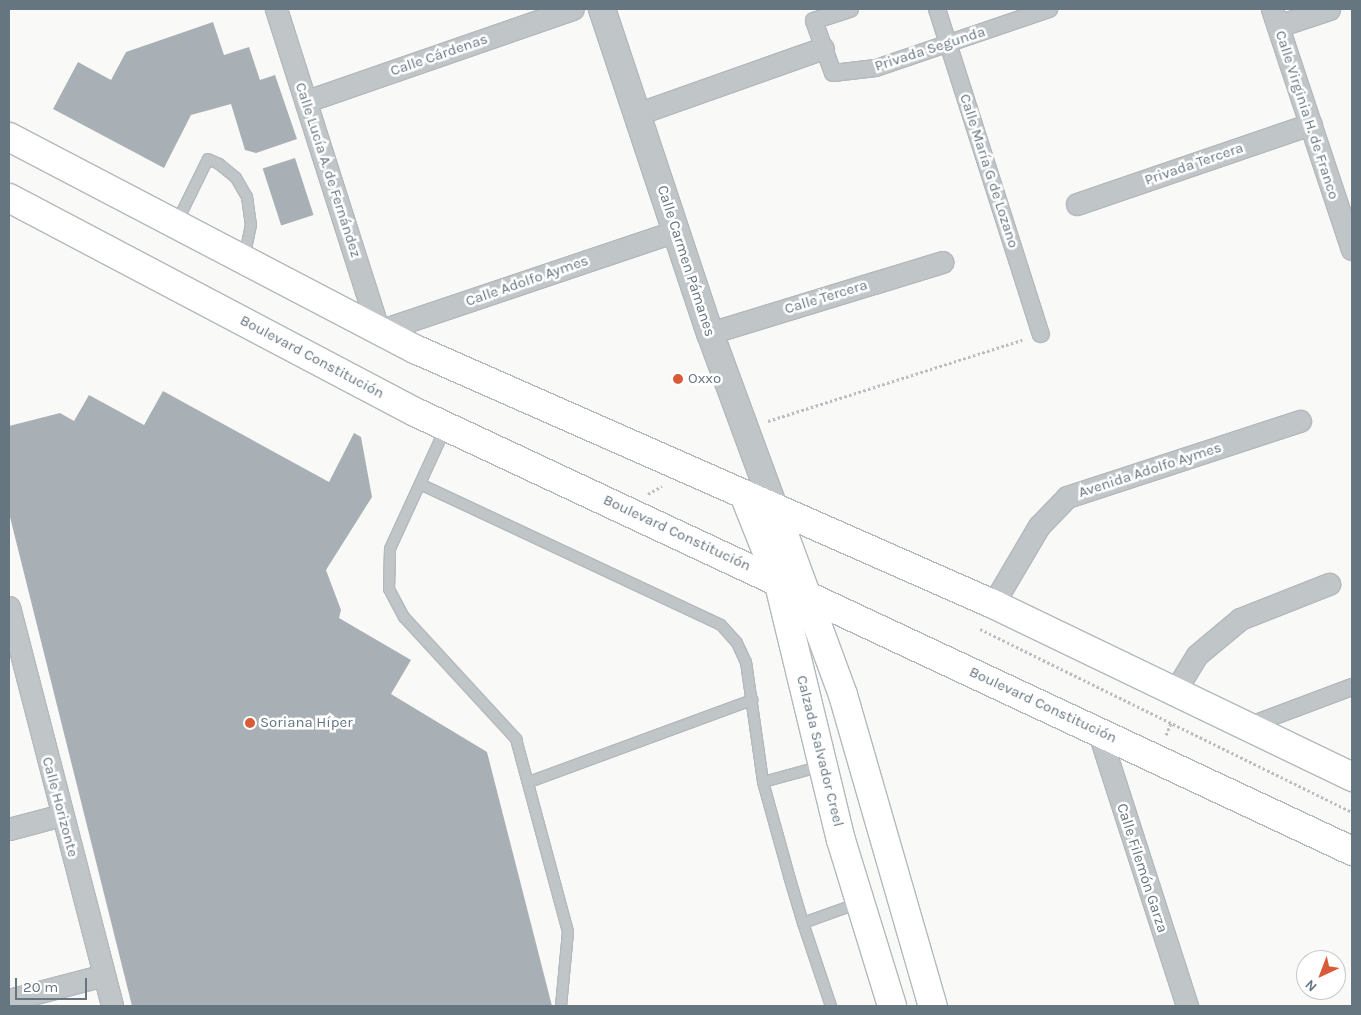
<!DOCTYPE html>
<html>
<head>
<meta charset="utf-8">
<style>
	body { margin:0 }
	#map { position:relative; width:1361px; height:1015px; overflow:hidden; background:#f9f9f7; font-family:Karla,sans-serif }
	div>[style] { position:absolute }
	.building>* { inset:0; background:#a8b0b6; transform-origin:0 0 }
	.path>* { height:3px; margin-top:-1.5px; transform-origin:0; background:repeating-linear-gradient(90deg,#bbbec0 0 2.5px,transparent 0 5px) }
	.roads { filter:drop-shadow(1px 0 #b3b9bd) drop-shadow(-1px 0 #b3b9bd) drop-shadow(0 1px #b3b9bd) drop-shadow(0 -1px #b3b9bd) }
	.service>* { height:10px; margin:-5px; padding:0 5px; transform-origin:5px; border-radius:5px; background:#c0c5c8 }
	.pedestrian>* { height:16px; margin:-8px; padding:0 8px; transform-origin:8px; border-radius:8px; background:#c0c5c8 }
	.minor>* { height:21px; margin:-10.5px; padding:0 10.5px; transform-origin:10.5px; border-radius:10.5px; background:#c0c5c8 }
	.tertiary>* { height:26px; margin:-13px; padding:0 13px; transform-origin:13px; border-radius:13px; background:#c0c5c8 }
	.secondary>* { height:28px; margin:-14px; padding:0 14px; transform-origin:14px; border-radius:14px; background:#fff }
	.primary>* { height:28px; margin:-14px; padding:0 14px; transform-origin:14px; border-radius:14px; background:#fff }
	.dots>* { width:14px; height:14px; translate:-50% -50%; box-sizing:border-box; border:2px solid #fff; border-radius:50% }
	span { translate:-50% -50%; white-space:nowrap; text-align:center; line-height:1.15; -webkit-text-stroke:5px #fff; paint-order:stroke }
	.street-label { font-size:15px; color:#667680 }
	.poi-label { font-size:15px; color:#667680 }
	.left { translate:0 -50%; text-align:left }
	.frame { position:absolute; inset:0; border:10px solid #667680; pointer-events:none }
	.north { position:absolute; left:1296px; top:950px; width:50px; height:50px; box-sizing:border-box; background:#fff; border:1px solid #c2c8cc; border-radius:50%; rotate:223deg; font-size:14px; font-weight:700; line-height:20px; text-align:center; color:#667680 }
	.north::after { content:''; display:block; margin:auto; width:18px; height:22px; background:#d95a38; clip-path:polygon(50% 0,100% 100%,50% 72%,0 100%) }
	.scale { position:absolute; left:15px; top:978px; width:72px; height:22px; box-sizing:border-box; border:2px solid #667680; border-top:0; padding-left:6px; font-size:15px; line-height:18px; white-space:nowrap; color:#667680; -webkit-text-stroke:4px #fff; paint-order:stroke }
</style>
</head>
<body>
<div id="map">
	<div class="building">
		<div style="clip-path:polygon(213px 22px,224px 55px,249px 47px,260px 80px,275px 75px,297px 139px,256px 153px,245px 150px,231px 104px,191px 115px,164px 168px,53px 109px,78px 62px,111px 80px,126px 52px)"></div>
		<div style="left:295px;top:158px;width:60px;height:34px;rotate:72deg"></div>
		<div style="clip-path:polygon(163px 391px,329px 482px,354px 433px,361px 437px,372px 497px,326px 570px,341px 610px,339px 618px,411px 660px,391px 694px,487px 752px,552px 1006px,132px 1006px,9px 513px,9px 426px,60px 413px,74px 421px,89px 395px,144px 425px)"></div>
	</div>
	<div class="path">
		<div style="left:768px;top:421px;width:267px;rotate:-17.7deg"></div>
		<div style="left:648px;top:494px;width:16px;rotate:-30deg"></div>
		<div style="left:980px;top:629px;width:415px;rotate:26.2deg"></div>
		<div style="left:1166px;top:735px;width:13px;rotate:-67deg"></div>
	</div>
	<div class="roads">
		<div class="service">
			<div style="left:176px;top:224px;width:72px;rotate:-63.8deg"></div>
			<div style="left:208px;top:159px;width:12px;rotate:24deg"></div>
			<div style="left:219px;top:164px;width:22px;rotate:39deg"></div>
			<div style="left:236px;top:178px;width:22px;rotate:60deg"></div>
			<div style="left:247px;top:197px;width:28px;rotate:82deg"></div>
			<div style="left:251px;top:225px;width:33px;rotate:102deg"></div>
			<div style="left:446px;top:427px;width:134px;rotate:114.7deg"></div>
			<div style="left:390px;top:549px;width:40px;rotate:91.4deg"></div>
			<div style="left:389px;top:589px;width:32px;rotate:62deg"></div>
			<div style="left:404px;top:617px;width:166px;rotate:47.4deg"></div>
			<div style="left:516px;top:739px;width:200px;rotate:74.9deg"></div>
			<div style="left:568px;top:932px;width:74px;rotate:95.4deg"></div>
			<div style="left:420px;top:484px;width:332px;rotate:25.1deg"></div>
			<div style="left:721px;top:625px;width:24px;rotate:48deg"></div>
			<div style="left:737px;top:643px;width:21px;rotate:65deg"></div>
			<div style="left:746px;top:662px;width:121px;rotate:81.9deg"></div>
			<div style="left:822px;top:766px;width:61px;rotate:164.8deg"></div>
			<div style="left:763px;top:782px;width:98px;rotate:74.5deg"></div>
			<div style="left:789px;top:876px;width:49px;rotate:73.4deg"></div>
			<div style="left:803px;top:923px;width:59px;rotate:-19.7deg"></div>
			<div style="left:529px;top:782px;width:238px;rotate:-20.2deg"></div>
			<div style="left:803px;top:923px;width:88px;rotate:71.4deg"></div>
		</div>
		<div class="pedestrian">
			<div style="left:850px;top:9px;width:38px;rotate:162deg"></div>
			<div style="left:814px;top:21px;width:55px;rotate:69.9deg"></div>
			<div style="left:833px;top:73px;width:43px;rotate:-6.6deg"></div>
			<div style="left:876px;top:68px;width:183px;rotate:-18.8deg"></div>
			<div style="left:937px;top:9px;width:341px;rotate:72.3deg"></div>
			<div style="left:1248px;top:726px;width:111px;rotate:-20.6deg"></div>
		</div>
		<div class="minor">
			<div style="left:276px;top:9px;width:338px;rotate:72.3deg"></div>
			<div style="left:379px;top:331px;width:313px;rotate:-18.6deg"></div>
			<div style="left:1272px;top:9px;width:253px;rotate:71.6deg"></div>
			<div style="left:1278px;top:26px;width:54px;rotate:-18.4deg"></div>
			<div style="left:307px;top:101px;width:281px;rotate:-19.1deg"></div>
			<div style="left:637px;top:114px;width:197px;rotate:-19.5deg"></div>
			<div style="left:1077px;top:204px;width:247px;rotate:-18.9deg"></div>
			<div style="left:710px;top:333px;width:243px;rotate:-17deg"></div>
			<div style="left:993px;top:604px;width:91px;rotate:-59.5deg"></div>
			<div style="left:1039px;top:526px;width:40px;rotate:-46deg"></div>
			<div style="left:1067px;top:497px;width:245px;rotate:-18.1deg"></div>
			<div style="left:9px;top:607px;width:412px;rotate:75.5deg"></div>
			<div style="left:1175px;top:691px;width:42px;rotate:-58.6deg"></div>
			<div style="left:1197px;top:655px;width:56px;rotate:-39.9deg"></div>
			<div style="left:1240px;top:619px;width:96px;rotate:-21.5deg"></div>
			<div style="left:1098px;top:730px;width:290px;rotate:72.1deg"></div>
			<div style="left:9px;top:829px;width:55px;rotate:-14.8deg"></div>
			<div style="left:9px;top:1000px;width:98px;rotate:-14.7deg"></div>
		</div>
		<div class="tertiary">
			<div style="left:602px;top:9px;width:342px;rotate:71.6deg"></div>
			<div style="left:710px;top:333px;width:189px;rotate:69.8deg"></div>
		</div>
		<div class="secondary">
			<div style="left:745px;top:497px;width:89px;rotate:68.3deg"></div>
			<div style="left:778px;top:580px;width:268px;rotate:76.4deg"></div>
			<div style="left:841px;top:840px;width:174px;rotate:72.9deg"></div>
			<div style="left:775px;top:510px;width:197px;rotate:69.8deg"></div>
			<div style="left:843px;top:695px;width:324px;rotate:73.9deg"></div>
		</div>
		<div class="primary">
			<div style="left:9px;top:137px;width:460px;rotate:27.6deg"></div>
			<div style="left:417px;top:350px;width:630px;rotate:23.8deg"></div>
			<div style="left:993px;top:604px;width:399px;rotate:25.7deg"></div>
			<div style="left:9px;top:198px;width:459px;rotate:27.8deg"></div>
			<div style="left:415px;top:412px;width:1035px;rotate:25.1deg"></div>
		</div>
	</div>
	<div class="dots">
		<div style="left:678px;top:379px;background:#d95a38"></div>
		<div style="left:250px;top:723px;background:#d95a38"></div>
	</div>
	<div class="street-label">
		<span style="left:930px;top:49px;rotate:-18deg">Privada Segunda</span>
		<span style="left:439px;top:55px;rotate:-19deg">Calle Cárdenas</span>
		<span style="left:1307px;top:115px;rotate:72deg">Calle Virginia H. de Franco</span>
		<span style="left:1194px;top:164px;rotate:-19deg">Privada Tercera</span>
		<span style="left:328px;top:170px;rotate:72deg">Calle Lucía A. de Fernández</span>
		<span style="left:989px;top:171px;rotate:72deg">Calle María G de Lozano</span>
		<span style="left:686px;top:261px;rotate:72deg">Calle Carmen Pámanes</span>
		<span style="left:527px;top:281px;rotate:-19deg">Calle Adolfo Aymes</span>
		<span style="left:826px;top:297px;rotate:-17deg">Calle Tercera</span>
		<span style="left:312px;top:357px;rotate:28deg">Boulevard Constitución</span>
		<span style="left:1150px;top:470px;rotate:-18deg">Avenida Adolfo Aymes</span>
		<span style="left:677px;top:533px;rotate:25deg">Boulevard Constitución</span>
		<span style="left:1043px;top:705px;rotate:25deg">Boulevard Constitución</span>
		<span style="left:820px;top:751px;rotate:76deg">Calzada Salvador Creel</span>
		<span style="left:60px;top:807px;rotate:75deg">Calle Horizonte</span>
		<span style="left:1142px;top:868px;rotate:72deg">Calle Filemón Garza</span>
	</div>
	<div class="poi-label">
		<span class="left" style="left:688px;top:379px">Oxxo</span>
		<span class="left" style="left:260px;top:723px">Soriana Híper</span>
	</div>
	<div class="frame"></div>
	<div class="north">N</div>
	<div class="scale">20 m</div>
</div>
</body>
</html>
